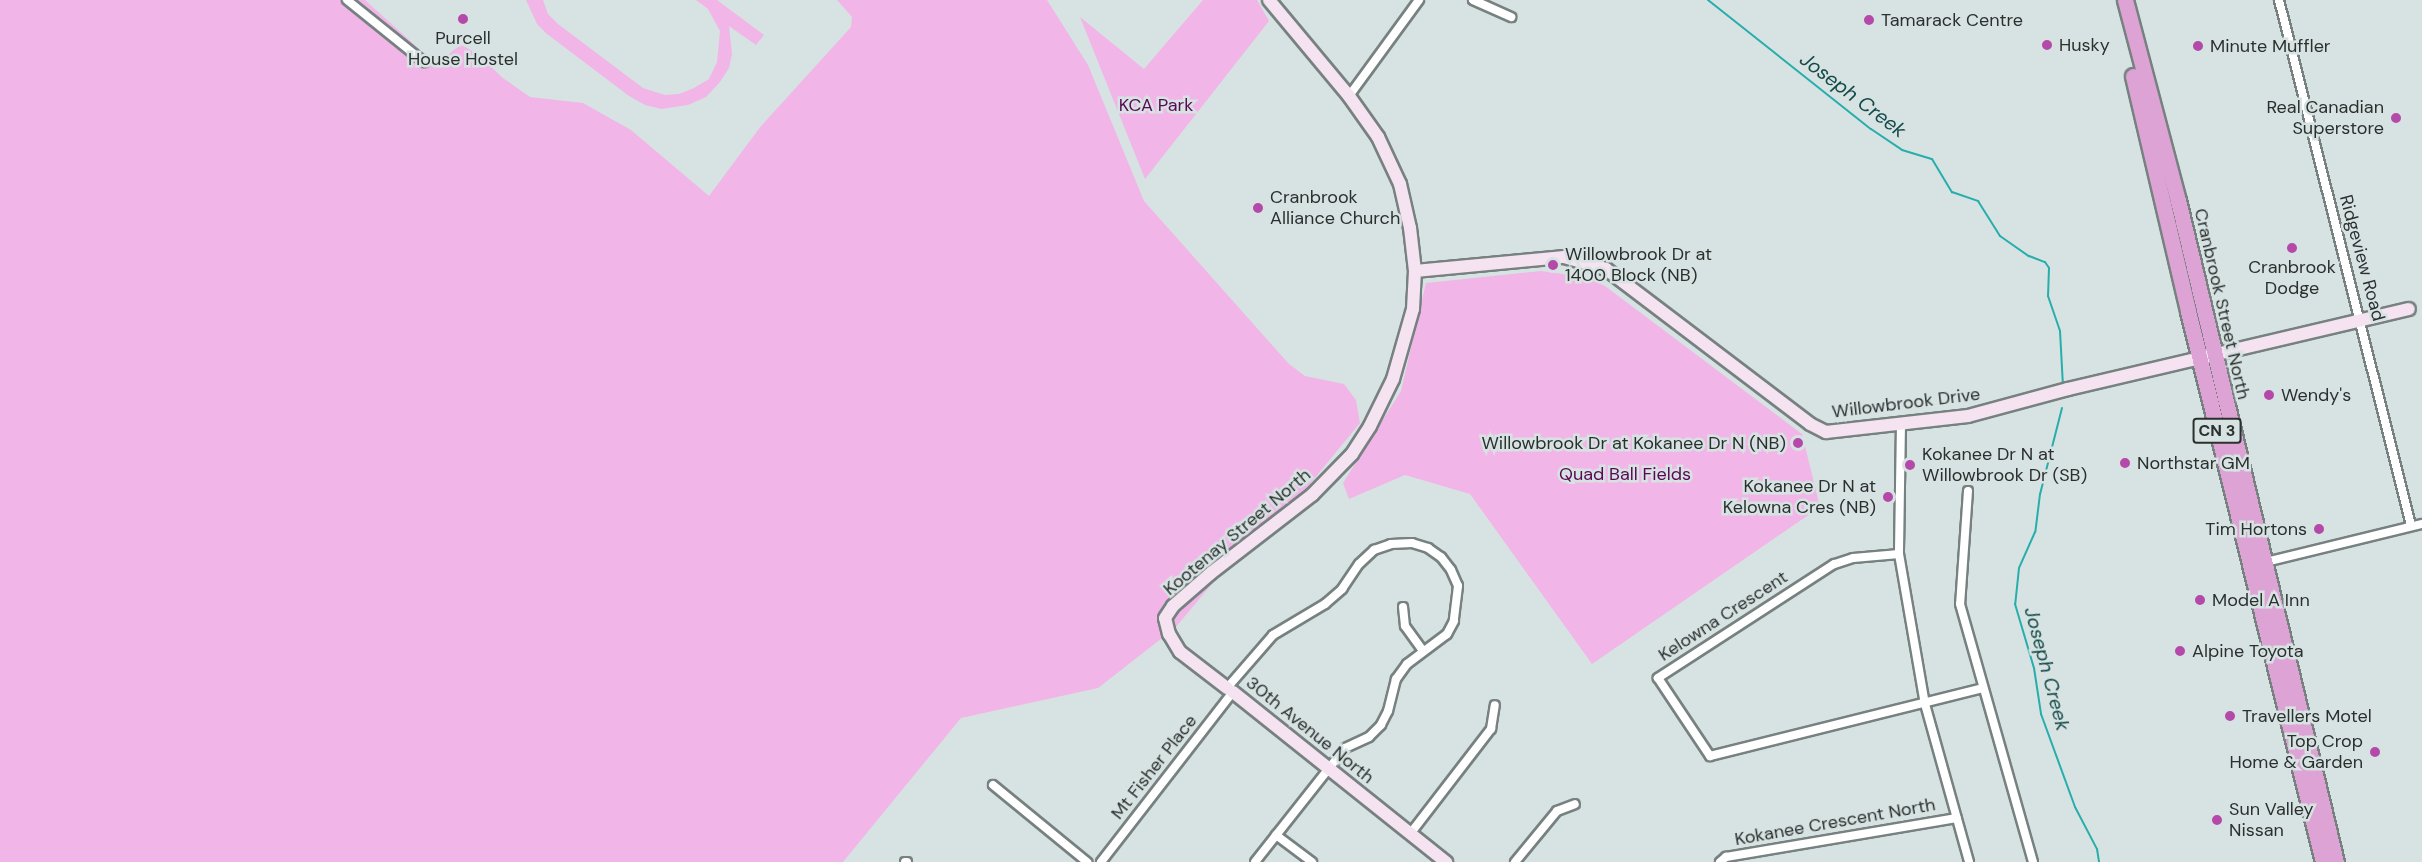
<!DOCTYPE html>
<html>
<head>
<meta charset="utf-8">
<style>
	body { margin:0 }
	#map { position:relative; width:2422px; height:862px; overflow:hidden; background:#d7e3e2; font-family:"DM Sans",sans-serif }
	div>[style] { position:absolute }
	.green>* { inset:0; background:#f2b5e8 }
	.stream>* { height:2px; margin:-1px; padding:0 1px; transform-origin:1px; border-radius:1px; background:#27aeac }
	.roads { filter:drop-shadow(2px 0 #768180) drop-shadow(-2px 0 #768180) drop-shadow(0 2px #768180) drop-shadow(0 -2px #768180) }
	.street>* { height:8px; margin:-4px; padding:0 4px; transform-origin:4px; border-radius:4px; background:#fff }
	.secondary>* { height:12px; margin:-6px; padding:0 6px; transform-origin:6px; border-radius:6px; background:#f5e3f2 }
	.highway>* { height:15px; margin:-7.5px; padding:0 7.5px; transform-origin:7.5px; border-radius:7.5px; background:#dea3d5 }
	.dots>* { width:16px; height:16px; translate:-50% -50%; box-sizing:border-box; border:3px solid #d7e3e2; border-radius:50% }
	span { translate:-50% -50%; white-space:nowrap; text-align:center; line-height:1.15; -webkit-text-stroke:5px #d7e3e2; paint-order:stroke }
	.shield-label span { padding:2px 4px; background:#d7e3e2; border:2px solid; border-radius:4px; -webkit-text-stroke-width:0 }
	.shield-label { font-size:16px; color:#2b302f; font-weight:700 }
	.poi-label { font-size:18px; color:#2b302f }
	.left { translate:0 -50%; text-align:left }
	.right { translate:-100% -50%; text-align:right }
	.park-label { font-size:18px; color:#5a0853 }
	.street-label { font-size:18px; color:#2b302f }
	.water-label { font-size:20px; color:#144b4a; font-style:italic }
</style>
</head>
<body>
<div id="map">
	<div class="green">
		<div style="clip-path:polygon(0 0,365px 0,429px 58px,445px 61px,451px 52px,461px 45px,475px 52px,503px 78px,530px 97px,583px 103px,631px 130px,709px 196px,761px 126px,851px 27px,852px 17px,837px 0,1047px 0,1088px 65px,1144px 201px,1289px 364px,1305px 376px,1344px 384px,1356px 400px,1360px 423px,1305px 490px,1242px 548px,1175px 628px,1098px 688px,961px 718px,843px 862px,0 862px)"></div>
		<div style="clip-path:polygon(526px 0,543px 0,548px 14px,558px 24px,643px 88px,665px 95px,679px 94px,694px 88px,709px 79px,717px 62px,720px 31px,708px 9px,696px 0,717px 0,764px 35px,756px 45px,729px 26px,732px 54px,729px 68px,720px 82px,706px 97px,688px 105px,661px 109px,645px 105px,629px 96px,547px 34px,537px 24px)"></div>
		<div style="clip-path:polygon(1203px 0,1257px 0,1269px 21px,1145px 179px,1080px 17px,1144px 69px)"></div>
		<div style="clip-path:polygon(1541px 271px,1585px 277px,1605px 286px,1802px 434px,1820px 507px,1592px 664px,1470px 494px,1405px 475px,1349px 499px,1343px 483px,1401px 391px,1426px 283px)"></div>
	</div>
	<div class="stream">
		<div style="left:1708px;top:0;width:208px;rotate:38.4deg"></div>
		<div style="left:1871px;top:129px;width:37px;rotate:34deg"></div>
		<div style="left:1902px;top:150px;width:31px;rotate:17deg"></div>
		<div style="left:1932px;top:159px;width:39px;rotate:59deg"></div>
		<div style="left:1952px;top:192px;width:28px;rotate:19deg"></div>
		<div style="left:1978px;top:201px;width:41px;rotate:57.8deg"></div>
		<div style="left:2000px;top:236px;width:35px;rotate:35deg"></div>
		<div style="left:2029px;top:256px;width:17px;rotate:21deg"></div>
		<div style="left:2045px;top:262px;width:7px;rotate:56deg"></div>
		<div style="left:2049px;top:268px;width:28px;rotate:92deg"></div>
		<div style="left:2048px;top:296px;width:37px;rotate:71deg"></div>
		<div style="left:2060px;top:331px;width:55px;rotate:86.9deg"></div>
		<div style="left:2062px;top:408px;width:89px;rotate:104.3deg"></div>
		<div style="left:2040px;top:494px;width:38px;rotate:97deg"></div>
		<div style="left:2035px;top:532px;width:39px;rotate:114deg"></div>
		<div style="left:2019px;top:568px;width:36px;rotate:96deg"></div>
		<div style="left:2015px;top:604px;width:67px;rotate:73.5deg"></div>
		<div style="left:2034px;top:668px;width:47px;rotate:81.3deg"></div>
		<div style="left:2041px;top:714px;width:99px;rotate:69.9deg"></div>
		<div style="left:2075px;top:807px;width:47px;rotate:62.4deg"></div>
		<div style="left:2097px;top:849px;width:13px;rotate:81deg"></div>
	</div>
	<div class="roads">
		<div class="street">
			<div style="left:347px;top:0;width:99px;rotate:38.8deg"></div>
			<div style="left:1473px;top:0;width:42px;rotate:24.1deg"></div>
			<div style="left:2279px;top:0;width:541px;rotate:75.89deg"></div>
			<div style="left:1349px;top:96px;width:119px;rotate:-53.9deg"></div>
			<div style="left:1901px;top:423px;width:131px;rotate:90.9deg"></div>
			<div style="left:1899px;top:554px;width:152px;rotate:80.2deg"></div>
			<div style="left:1925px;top:704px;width:164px;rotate:74.4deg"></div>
			<div style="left:1968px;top:491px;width:113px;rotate:94deg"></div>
			<div style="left:1960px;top:604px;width:268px;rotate:74.2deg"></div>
			<div style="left:1899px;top:554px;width:46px;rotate:175deg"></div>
			<div style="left:1853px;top:558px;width:20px;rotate:162deg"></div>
			<div style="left:1834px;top:564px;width:210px;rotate:147.1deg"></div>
			<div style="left:1658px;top:678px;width:94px;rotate:56.3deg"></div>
			<div style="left:1710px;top:756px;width:281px;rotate:-14deg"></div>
			<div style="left:2262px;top:563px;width:165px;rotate:-13.7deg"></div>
			<div style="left:1403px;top:607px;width:19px;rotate:84deg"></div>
			<div style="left:1405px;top:626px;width:31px;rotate:54deg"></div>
			<div style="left:993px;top:785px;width:122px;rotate:39.3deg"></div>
			<div style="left:1410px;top:834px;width:133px;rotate:-52.4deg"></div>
			<div style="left:1491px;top:729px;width:24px;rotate:-81deg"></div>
			<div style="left:1276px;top:835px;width:45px;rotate:36.9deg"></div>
			<div style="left:905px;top:862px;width:2px"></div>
			<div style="left:1101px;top:862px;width:215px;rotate:-52.2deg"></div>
			<div style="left:1233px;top:692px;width:7px;rotate:-146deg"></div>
			<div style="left:1227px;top:688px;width:70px;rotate:-49deg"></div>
			<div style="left:1273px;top:635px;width:61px;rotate:-30.8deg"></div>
			<div style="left:1325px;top:604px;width:23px;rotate:-41deg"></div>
			<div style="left:1342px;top:589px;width:30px;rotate:-56deg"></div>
			<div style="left:1359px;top:564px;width:21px;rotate:-43deg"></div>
			<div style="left:1374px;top:550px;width:18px;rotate:-19deg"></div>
			<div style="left:1391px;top:544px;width:21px;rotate:-3deg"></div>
			<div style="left:1412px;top:543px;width:17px;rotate:17deg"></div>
			<div style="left:1428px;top:548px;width:16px;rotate:35deg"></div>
			<div style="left:1441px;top:557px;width:16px;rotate:52deg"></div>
			<div style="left:1451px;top:570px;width:17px;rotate:66deg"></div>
			<div style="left:1458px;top:586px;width:35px;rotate:97deg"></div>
			<div style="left:1454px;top:621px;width:15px;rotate:118deg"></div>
			<div style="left:1447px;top:634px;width:50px;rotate:143.1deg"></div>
			<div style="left:1407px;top:664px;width:19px;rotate:126deg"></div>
			<div style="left:1396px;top:679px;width:33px;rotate:104deg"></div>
			<div style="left:1388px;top:711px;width:16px;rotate:117deg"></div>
			<div style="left:1381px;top:725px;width:17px;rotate:135deg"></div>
			<div style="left:1369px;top:737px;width:26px;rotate:155deg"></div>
			<div style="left:1345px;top:748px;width:145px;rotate:128.3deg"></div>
			<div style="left:1515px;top:862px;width:66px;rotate:-50.5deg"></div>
			<div style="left:1557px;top:811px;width:19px;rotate:-21deg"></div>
			<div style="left:1720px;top:862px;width:8px;rotate:-40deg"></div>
			<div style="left:1726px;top:857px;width:234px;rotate:-9.6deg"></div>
		</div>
		<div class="secondary">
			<div style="left:1415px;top:271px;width:150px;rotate:-5.4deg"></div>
			<div style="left:1564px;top:257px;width:44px;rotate:15.9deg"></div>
			<div style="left:1606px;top:269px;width:256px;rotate:37.2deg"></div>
			<div style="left:1810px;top:424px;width:18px;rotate:27deg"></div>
			<div style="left:1826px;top:432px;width:143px;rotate:-6.4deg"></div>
			<div style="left:1968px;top:416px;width:104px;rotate:-15.1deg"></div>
			<div style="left:2068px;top:389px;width:350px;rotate:-13.2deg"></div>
			<div style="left:1227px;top:688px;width:59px;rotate:-142.5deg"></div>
			<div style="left:1180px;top:652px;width:21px;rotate:-121deg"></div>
			<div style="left:1169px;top:634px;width:16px;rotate:-104deg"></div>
			<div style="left:1165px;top:618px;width:14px;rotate:-56deg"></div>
			<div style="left:1173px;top:606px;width:50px;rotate:-41deg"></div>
			<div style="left:1211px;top:573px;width:128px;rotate:-37.7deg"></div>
			<div style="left:1312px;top:495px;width:57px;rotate:-45.7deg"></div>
			<div style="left:1352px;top:454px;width:33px;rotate:-57deg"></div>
			<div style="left:1370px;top:426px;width:52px;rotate:-63.9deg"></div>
			<div style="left:1393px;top:379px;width:73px;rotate:-74.1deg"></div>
			<div style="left:1413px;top:309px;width:38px;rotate:-87deg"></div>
			<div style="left:1415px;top:271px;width:43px;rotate:-96.6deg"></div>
			<div style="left:1410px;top:228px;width:45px;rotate:-102.8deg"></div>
			<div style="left:1400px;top:184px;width:52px;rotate:-115.1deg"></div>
			<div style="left:1378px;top:137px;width:50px;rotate:-125.3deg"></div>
			<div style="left:1349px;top:96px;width:125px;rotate:-129.8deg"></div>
			<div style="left:1233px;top:692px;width:273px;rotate:38.6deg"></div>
		</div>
		<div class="highway">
			<div style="left:2125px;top:0;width:207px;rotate:75.2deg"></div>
			<div style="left:2178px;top:200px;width:681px;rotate:76.58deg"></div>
			<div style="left:2133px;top:76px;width:241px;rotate:76.8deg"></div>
			<div style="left:2188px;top:311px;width:567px;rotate:76.23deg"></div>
		</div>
	</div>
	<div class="dots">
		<div style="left:463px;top:19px;background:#b449a9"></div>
		<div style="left:1869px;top:20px;background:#b449a9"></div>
		<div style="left:2047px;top:45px;background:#b449a9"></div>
		<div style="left:2198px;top:46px;background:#b449a9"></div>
		<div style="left:2396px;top:118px;background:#b449a9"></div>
		<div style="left:1258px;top:208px;background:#b449a9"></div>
		<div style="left:2292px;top:248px;background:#b449a9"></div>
		<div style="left:1553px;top:265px;background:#b449a9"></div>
		<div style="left:2269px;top:395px;background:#b449a9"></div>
		<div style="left:1798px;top:443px;background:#b449a9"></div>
		<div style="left:2125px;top:463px;background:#b449a9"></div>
		<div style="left:1910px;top:465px;background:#b449a9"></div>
		<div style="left:1888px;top:497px;background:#b449a9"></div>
		<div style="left:2319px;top:529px;background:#b449a9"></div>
		<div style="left:2200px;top:600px;background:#b449a9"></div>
		<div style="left:2180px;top:651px;background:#b449a9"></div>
		<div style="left:2230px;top:716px;background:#b449a9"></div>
		<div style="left:2375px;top:752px;background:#b449a9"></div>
		<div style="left:2217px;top:820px;background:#b449a9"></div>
	</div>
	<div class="shield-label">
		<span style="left:2217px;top:431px">CN 3</span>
	</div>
	<div class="poi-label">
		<span class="left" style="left:1881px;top:20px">Tamarack Centre</span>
		<span style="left:463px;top:49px">Purcell<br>House Hostel</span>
		<span class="left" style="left:2059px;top:45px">Husky</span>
		<span class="left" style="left:2210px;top:46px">Minute Muffler</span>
		<span class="right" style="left:2384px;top:118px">Real Canadian<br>Superstore</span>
		<span class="left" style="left:1270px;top:208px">Cranbrook<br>Alliance Church</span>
		<span class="left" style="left:1565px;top:265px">Willowbrook Dr at<br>1400 Block (NB)</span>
		<span style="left:2292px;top:278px">Cranbrook<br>Dodge</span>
		<span class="left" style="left:2281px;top:395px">Wendy's</span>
		<span class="right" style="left:1786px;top:443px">Willowbrook Dr at Kokanee Dr N (NB)</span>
		<span class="left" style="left:1922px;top:465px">Kokanee Dr N at<br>Willowbrook Dr (SB)</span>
		<span class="left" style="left:2137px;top:463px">Northstar GM</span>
		<span class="right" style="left:1876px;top:497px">Kokanee Dr N at<br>Kelowna Cres (NB)</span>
		<span class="right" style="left:2307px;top:529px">Tim Hortons</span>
		<span class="left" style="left:2212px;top:600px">Model A Inn</span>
		<span class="left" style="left:2192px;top:651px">Alpine Toyota</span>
		<span class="left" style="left:2242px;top:716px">Travellers Motel</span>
		<span class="right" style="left:2363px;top:752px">Top Crop<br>Home &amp; Garden</span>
		<span class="left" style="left:2229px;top:820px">Sun Valley<br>Nissan</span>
	</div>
	<div class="park-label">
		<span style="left:1156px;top:105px">KCA Park</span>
		<span style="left:1625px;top:474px">Quad Ball Fields</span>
	</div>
	<div class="street-label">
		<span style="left:2362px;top:258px;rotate:75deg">Ridgeview Road</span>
		<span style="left:2222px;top:304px;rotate:77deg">Cranbrook Street North</span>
		<span style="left:1906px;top:403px;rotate:-7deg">Willowbrook Drive</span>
		<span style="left:1237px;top:532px;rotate:-40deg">Kootenay Street North</span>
		<span style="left:1723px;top:616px;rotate:-33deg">Kelowna Crescent</span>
		<span style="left:1310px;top:730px;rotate:39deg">30th Avenue North</span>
		<span style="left:1154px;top:767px;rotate:-52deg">Mt Fisher Place</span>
		<span style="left:1835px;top:822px;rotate:-10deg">Kokanee Crescent North</span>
	</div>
	<div class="water-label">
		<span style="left:1853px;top:95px;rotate:37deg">Joseph Creek</span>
		<span style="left:2047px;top:669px;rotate:75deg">Joseph Creek</span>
	</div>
</div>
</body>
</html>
